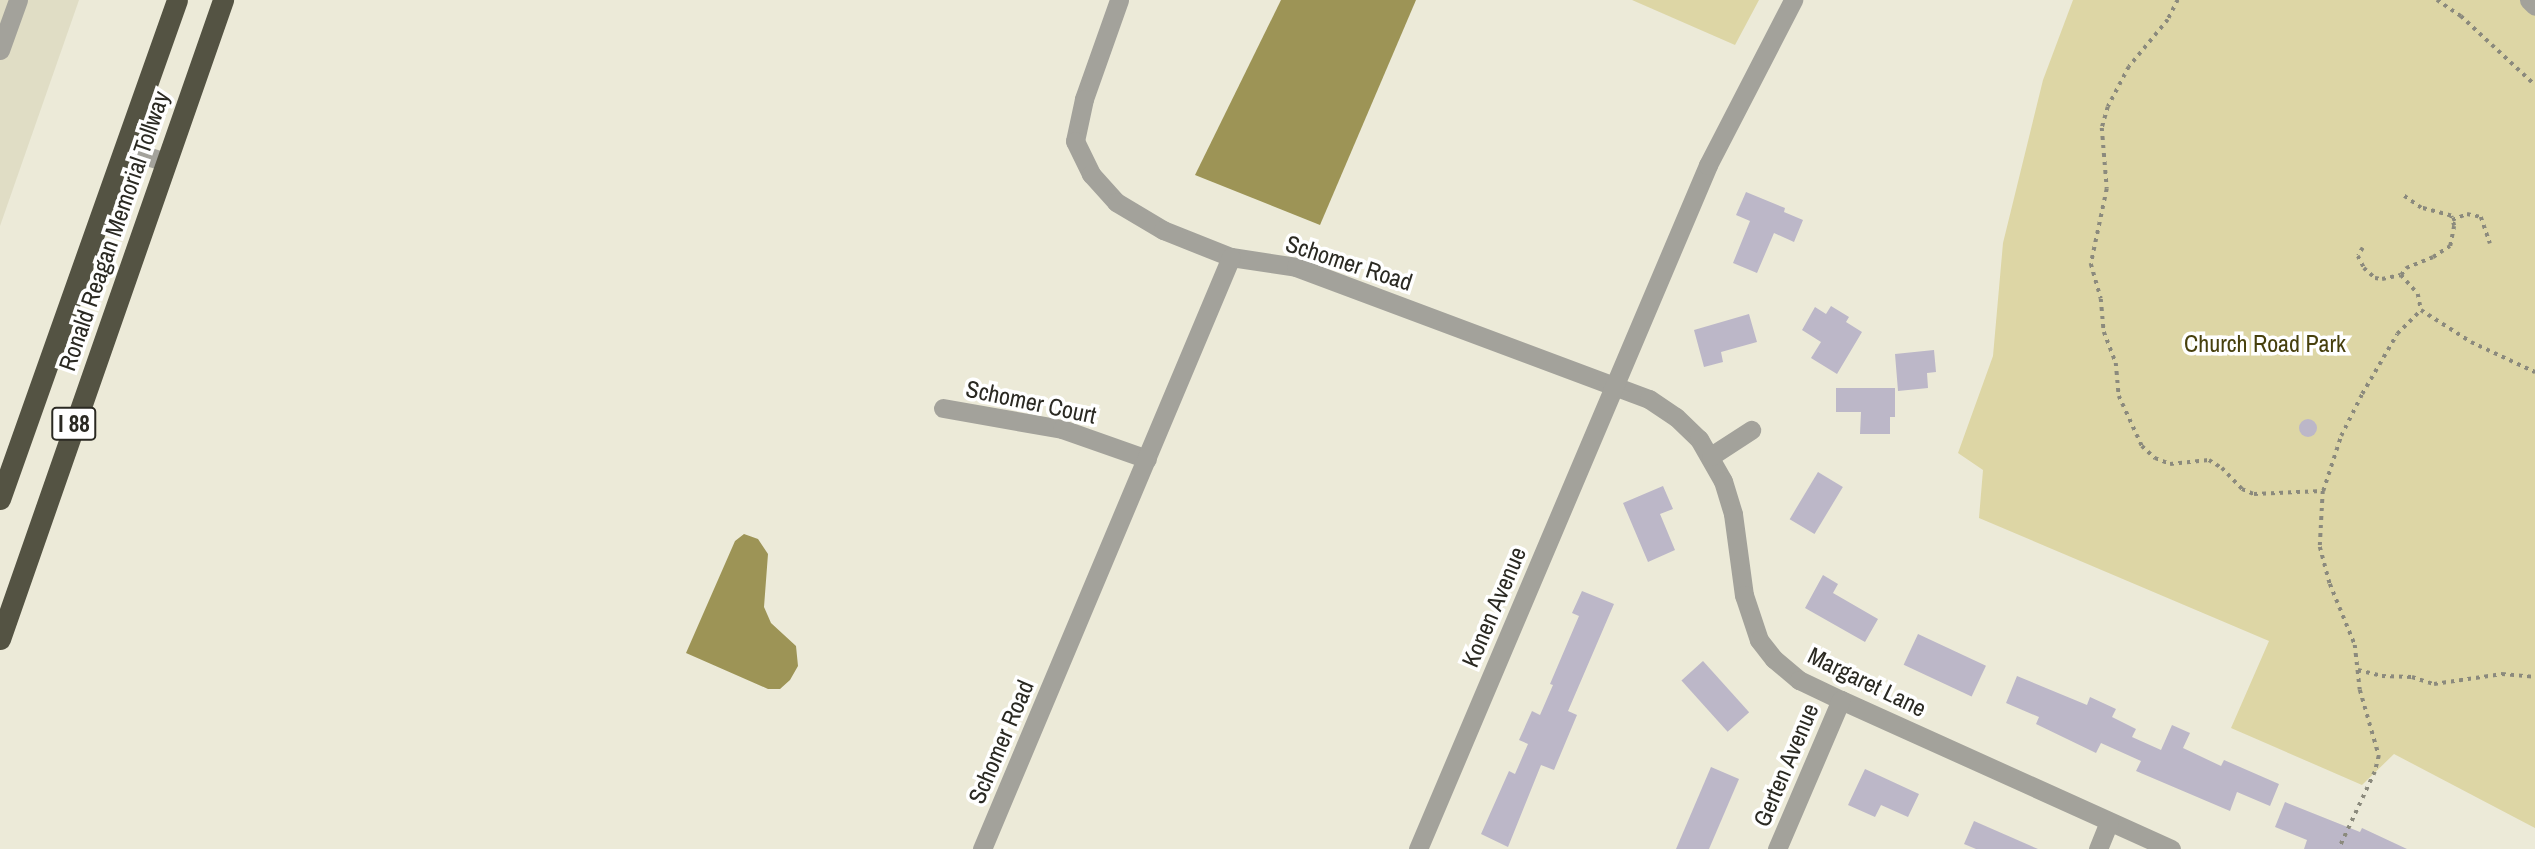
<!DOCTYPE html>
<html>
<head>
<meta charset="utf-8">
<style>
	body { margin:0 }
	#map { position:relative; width:2535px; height:849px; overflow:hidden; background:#ecead8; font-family:"Archivo Narrow",sans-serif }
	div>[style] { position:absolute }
	.built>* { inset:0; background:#e0ddc5 }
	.green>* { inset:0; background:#ddd6a5 }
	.water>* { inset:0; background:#9d9456 }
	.building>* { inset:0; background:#bcb7c8; transform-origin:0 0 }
	.round { border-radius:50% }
	.path>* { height:3.5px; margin-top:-1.75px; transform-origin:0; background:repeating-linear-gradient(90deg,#8b8a7d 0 3.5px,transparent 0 8.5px) }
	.minor>* { height:19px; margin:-9.5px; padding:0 9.5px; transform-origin:9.5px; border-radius:9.5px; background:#a3a29b }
	.highway>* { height:21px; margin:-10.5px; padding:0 10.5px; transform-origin:10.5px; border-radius:10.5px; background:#545343 }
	span { translate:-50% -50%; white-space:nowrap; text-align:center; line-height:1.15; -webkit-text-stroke:7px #fff; paint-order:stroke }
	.shield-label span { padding:2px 5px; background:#fff; border:2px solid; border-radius:5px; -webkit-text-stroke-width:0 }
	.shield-label { font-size:23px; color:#2a2922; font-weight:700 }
	.street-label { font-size:24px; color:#2a2922 }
	.park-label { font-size:24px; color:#47400d }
</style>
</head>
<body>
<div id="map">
	<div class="built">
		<div style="clip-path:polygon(0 0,79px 0,0 226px)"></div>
	</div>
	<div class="green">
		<div style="clip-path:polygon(1632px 0,1759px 0,1735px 45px)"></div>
		<div style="clip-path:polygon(2073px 0,2529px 0,2535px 6px,2535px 828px,2394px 754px,2362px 785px,2231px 728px,2269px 641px,1979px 518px,1983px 470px,1958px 453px,1993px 356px,2003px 243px,2043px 80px)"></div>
	</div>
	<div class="water">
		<div style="clip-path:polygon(1281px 0,1416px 0,1320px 225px,1195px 175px)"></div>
		<div style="clip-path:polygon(744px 534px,758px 539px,768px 554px,764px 607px,771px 623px,796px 646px,798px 666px,790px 680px,780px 689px,768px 689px,686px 653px,735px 541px)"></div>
	</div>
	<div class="building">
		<div style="clip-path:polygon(1746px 192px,1785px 208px,1784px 212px,1803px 220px,1794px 242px,1774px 233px,1757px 273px,1733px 263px,1750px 221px,1736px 215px)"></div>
		<div style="clip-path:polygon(1831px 306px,1849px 317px,1846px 322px,1862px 332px,1837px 374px,1811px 358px,1821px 342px,1802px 330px,1815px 307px,1826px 314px)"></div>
		<div style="clip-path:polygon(1749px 314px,1757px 342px,1721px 352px,1723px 362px,1704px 367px,1694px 330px)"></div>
		<div style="clip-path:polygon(1934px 350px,1936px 372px,1927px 373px,1928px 388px,1898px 391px,1895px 354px)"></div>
		<div style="clip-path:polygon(1836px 388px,1895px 388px,1895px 417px,1890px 417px,1890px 434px,1860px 434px,1861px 412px,1836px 412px)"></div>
		<div class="round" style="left:2299px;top:419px;width:18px;height:18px"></div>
		<div style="left:1818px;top:472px;width:29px;height:55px;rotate:31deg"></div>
		<div style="clip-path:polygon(1663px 486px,1673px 509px,1660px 514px,1675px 550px,1648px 562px,1623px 503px)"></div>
		<div style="clip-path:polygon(1823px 575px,1838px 584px,1833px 593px,1878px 619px,1865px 642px,1805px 608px)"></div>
		<div style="clip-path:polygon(1582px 591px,1614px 604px,1568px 711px,1577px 715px,1554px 770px,1541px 765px,1508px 847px,1481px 834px,1509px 771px,1515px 774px,1528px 744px,1519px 740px,1532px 711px,1540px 715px,1553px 685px,1550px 684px,1579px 616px,1572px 613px)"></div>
		<div style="left:1918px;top:634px;width:75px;height:34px;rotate:25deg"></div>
		<div style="left:1703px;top:661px;width:69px;height:29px;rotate:48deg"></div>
		<div style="clip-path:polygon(2017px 676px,2087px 705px,2090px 697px,2116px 709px,2112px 717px,2136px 729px,2132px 737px,2161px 750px,2172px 725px,2190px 733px,2183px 748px,2221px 766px,2224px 760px,2279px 784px,2270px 806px,2237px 792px,2230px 811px,2136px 771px,2141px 761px,2101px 743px,2096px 753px,2036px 724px,2039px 717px,2006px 703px)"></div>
		<div style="clip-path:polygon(1711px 767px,1739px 779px,1709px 849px,1676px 849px)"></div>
		<div style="clip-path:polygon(1865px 769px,1919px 794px,1908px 817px,1881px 805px,1875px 817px,1848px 805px)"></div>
		<div style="clip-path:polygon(2285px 802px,2360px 832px,2362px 828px,2407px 849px,2304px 849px,2307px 840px,2275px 827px)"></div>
		<div style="clip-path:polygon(1974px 821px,2038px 849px,1976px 849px,1964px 844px)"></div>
	</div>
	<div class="path">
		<div style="left:2178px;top:0;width:22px;rotate:117deg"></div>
		<div style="left:2168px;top:20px;width:61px;rotate:129.7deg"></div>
		<div style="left:2129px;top:67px;width:45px;rotate:117.7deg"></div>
		<div style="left:2108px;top:107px;width:22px;rotate:106deg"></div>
		<div style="left:2102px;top:128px;width:61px;rotate:85.3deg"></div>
		<div style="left:2107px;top:189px;width:77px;rotate:102deg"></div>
		<div style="left:2091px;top:264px;width:36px;rotate:74deg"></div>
		<div style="left:2101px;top:299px;width:33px;rotate:85deg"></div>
		<div style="left:2104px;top:332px;width:33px;rotate:69deg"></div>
		<div style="left:2116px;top:363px;width:33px;rotate:85deg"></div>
		<div style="left:2119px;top:396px;width:55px;rotate:65.3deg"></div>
		<div style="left:2142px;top:446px;width:18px;rotate:43deg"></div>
		<div style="left:2155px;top:458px;width:16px;rotate:22deg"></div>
		<div style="left:2170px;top:464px;width:39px;rotate:-6deg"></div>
		<div style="left:2209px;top:460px;width:15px;rotate:32deg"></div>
		<div style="left:2222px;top:468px;width:29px;rotate:46deg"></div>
		<div style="left:2242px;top:489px;width:13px;rotate:23deg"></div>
		<div style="left:2254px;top:494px;width:69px;rotate:-2.5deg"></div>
		<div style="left:2323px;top:491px;width:58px;rotate:-71.9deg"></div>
		<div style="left:2341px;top:436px;width:47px;rotate:-63.4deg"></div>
		<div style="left:2362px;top:394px;width:69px;rotate:-59.7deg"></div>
		<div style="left:2397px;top:334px;width:34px;rotate:-45deg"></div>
		<div style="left:2437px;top:0;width:29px;rotate:34deg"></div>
		<div style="left:2461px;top:16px;width:101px;rotate:43deg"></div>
		<div style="left:2452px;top:220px;width:16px;rotate:-22deg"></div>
		<div style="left:2467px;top:214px;width:14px;rotate:12deg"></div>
		<div style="left:2481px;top:217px;width:28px;rotate:71deg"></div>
		<div style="left:2363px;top:248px;width:9px;rotate:122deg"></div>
		<div style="left:2358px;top:256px;width:13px;rotate:63deg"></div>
		<div style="left:2364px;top:268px;width:15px;rotate:42deg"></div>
		<div style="left:2375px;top:278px;width:7px;rotate:8deg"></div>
		<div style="left:2382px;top:279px;width:19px;rotate:-12deg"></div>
		<div style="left:2401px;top:275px;width:9px;rotate:-54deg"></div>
		<div style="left:2406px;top:268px;width:29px;rotate:-22deg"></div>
		<div style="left:2433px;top:257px;width:20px;rotate:-33deg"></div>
		<div style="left:2450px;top:246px;width:20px;rotate:-79deg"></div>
		<div style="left:2454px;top:226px;width:10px;rotate:-107deg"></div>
		<div style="left:2451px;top:216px;width:31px;rotate:-165deg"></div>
		<div style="left:2421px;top:208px;width:24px;rotate:-145deg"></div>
		<div style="left:2401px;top:275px;width:25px;rotate:48deg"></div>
		<div style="left:2418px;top:294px;width:16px;rotate:79deg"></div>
		<div style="left:2421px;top:310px;width:59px;rotate:32.6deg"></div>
		<div style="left:2471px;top:342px;width:71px;rotate:25.1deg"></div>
		<div style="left:2323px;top:491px;width:56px;rotate:93.1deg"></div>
		<div style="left:2320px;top:547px;width:38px;rotate:75deg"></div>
		<div style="left:2330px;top:584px;width:66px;rotate:67.7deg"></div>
		<div style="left:2355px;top:645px;width:45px;rotate:83.7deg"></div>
		<div style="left:2360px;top:690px;width:69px;rotate:73.9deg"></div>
		<div style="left:2379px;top:756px;width:16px;rotate:104deg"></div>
		<div style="left:2375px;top:772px;width:85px;rotate:115.1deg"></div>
		<div style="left:2358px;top:670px;width:25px;rotate:14deg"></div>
		<div style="left:2382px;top:676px;width:30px;rotate:2deg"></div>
		<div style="left:2412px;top:677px;width:23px;rotate:18deg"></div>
		<div style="left:2434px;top:684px;width:69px;rotate:-8.4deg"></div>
		<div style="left:2502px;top:674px;width:33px;rotate:5deg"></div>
	</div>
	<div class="minor">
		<div style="left:1119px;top:0;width:105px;rotate:109.5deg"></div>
		<div style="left:1084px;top:99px;width:43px;rotate:102.1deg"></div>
		<div style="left:1075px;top:141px;width:37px;rotate:64deg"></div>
		<div style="left:1091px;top:174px;width:38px;rotate:48deg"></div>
		<div style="left:1116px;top:202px;width:55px;rotate:30.8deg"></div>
		<div style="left:1163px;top:230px;width:73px;rotate:21.7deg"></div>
		<div style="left:1231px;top:257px;width:66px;rotate:8.7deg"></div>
		<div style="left:1296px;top:267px;width:377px;rotate:20.5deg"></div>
		<div style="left:1649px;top:399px;width:32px;rotate:34deg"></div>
		<div style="left:1676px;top:417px;width:32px;rotate:44deg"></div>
		<div style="left:1699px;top:439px;width:48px;rotate:60.3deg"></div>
		<div style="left:1723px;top:481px;width:34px;rotate:73deg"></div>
		<div style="left:1733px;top:514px;width:82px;rotate:82.3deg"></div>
		<div style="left:1744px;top:595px;width:47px;rotate:71.6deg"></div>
		<div style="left:1759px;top:640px;width:24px;rotate:52deg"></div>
		<div style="left:1774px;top:659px;width:33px;rotate:40deg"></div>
		<div style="left:1799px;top:680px;width:47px;rotate:25.5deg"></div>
		<div style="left:1841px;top:700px;width:362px;rotate:24.3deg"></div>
		<div style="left:2529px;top:0;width:8px;rotate:45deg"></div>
		<div style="left:0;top:50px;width:53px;rotate:-70.2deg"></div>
		<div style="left:124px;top:149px;width:44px;rotate:17.2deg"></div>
		<div style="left:943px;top:408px;width:121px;rotate:10deg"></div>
		<div style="left:1062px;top:429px;width:90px;rotate:19.4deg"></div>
		<div style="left:1711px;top:456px;width:48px;rotate:-33deg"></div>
		<div style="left:982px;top:849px;width:642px;rotate:-67.19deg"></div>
		<div style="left:1418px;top:849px;width:743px;rotate:-67.02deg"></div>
		<div style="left:1708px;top:165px;width:186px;rotate:-62.7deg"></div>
		<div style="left:1777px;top:849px;width:162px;rotate:-66.8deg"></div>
		<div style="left:2098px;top:849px;width:29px;rotate:-68deg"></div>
	</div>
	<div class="highway">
		<div style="left:0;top:499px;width:529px;rotate:-70.47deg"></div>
		<div style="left:0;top:639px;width:677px;rotate:-70.76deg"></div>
	</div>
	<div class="shield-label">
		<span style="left:74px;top:424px">I 88</span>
	</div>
	<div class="street-label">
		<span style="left:114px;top:231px;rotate:-71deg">Ronald Reagan Memorial Tollway</span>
		<span style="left:1349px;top:263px;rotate:18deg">Schomer Road</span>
		<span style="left:1031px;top:402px;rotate:12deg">Schomer Court</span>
		<span style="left:1494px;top:607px;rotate:-67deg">Konen Avenue</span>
		<span style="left:1867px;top:682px;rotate:26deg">Margaret Lane</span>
		<span style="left:1001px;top:742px;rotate:-67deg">Schomer Road</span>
		<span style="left:1786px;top:765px;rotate:-67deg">Gerten Avenue</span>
	</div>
	<div class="park-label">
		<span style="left:2265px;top:344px">Church Road Park</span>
	</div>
</div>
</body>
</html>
